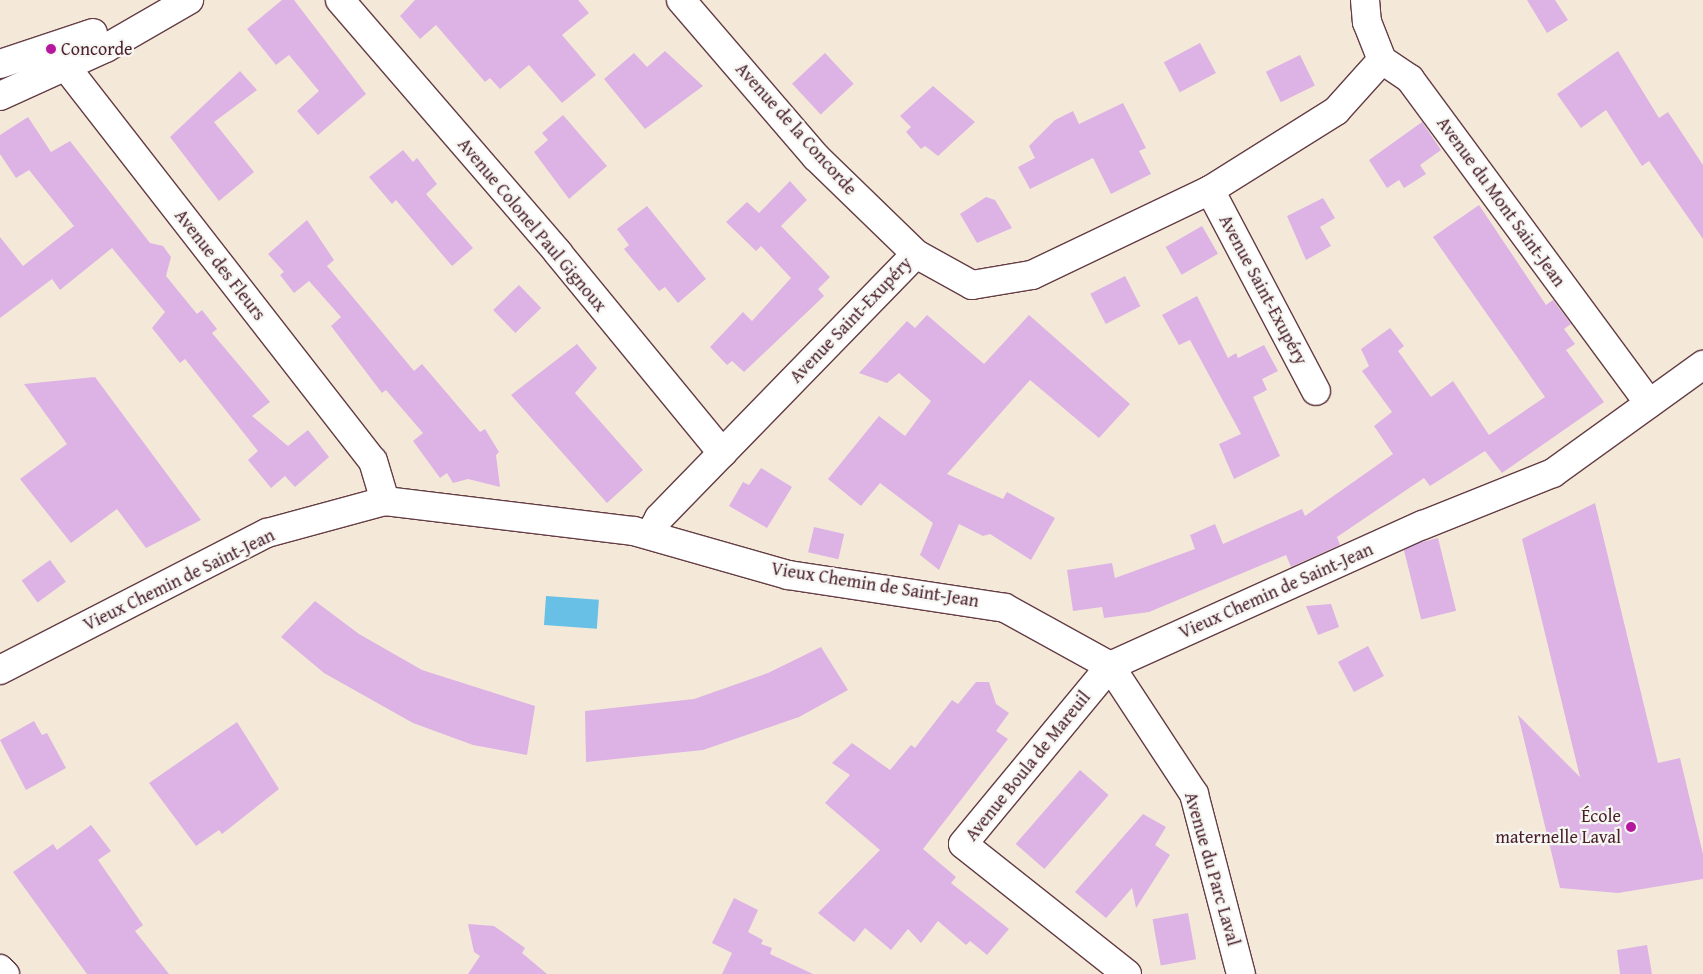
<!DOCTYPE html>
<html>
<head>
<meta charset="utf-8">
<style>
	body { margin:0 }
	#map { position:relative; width:1703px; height:974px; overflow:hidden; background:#f4e9d8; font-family:"Gentium Book Plus",serif }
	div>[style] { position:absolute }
	.water>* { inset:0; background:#68c0e6; transform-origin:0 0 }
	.building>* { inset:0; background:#dcb3e4; transform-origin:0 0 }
	.roads { filter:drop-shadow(1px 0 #643d45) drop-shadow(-1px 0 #643d45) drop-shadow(0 1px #643d45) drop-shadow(0 -1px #643d45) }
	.minor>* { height:28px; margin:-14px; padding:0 14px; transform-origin:14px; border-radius:14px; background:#fff }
	.dots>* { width:14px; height:14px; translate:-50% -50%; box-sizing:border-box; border:2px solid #f6f6f2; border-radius:50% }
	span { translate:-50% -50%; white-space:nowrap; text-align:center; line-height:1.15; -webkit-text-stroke:4.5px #f6f6f2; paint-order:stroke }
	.poi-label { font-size:18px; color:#4a1f2b }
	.left { translate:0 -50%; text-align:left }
	.right { translate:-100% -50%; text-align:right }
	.street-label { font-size:18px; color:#4a1f2b }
</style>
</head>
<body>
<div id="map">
	<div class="water">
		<div style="left:546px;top:596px;width:53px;height:29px;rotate:4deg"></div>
	</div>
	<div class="building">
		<div style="clip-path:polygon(282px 0,294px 0,366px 94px,318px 135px,297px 111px,319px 91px,289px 55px,276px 65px,247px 29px)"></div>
		<div style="clip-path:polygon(415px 0,578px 0,589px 13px,562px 35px,596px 75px,562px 103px,529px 65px,500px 89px,490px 78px,485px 82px,436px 25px,420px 39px,400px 16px)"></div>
		<div style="clip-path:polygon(1527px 0,1555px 0,1568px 20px,1547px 33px)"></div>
		<div style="left:1200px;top:43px;width:34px;height:41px;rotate:62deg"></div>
		<div style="clip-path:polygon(665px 51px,703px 86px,645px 129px,604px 79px,634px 53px,647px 67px)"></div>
		<div style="clip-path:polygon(1618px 51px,1659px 118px,1668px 112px,1703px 165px,1703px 239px,1649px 161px,1642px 166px,1606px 110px,1581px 128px,1557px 94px)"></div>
		<div style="left:825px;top:53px;width:42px;height:45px;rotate:47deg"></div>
		<div style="left:1300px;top:55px;width:34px;height:38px;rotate:64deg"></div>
		<div style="clip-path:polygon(240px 71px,257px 90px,214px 122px,254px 172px,219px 201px,170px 137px)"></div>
		<div style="clip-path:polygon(933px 86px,975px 122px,938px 156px,925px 146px,921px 149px,906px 132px,911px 127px,900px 116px)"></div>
		<div style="clip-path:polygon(1123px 103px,1146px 148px,1139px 151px,1151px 174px,1111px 194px,1093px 158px,1030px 189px,1018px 167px,1035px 158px,1029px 146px,1055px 120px,1073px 111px,1079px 124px)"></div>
		<div style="clip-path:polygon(563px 115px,607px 166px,569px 199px,534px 152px,548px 140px,542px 133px)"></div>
		<div style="clip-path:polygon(28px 117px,51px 152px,70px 141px,150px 243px,163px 246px,171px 257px,166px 276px,197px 314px,202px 310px,217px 329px,212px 333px,270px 402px,252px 416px,288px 446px,308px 430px,329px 457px,295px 487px,285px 476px,271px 488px,248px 460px,258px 451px,185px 359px,180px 363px,152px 328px,165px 312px,112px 248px,60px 290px,52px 279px,0 318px,0 237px,23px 266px,74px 226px,29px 170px,16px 178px,0 154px,0 135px)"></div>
		<div style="clip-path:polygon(1422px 122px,1441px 150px,1420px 165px,1426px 174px,1404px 188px,1399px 180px,1387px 188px,1369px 160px)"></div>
		<div style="clip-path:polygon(403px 150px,413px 162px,417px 158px,437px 184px,426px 194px,473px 248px,452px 266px,396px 200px,392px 204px,369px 177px)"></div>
		<div style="clip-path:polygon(790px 181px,807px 200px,781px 226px,830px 277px,818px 289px,824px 296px,744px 372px,732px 361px,727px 365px,710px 347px,743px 312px,752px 321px,791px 278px,761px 246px,756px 251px,726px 222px,747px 202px,759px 213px)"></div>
		<div style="clip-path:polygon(986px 197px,995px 200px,1012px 228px,977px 243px,960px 214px)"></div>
		<div style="clip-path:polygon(1323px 198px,1335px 218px,1320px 227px,1331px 246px,1306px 260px,1287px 216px)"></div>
		<div style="clip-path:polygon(1479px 205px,1546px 305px,1553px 300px,1571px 324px,1564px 329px,1575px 344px,1566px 350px,1604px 402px,1502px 473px,1485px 451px,1430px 486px,1424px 478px,1337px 537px,1340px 545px,1291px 567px,1286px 555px,1149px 612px,1104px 618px,1102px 607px,1073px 611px,1067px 570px,1112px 563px,1115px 578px,1195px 549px,1190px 535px,1215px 524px,1223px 544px,1302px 509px,1305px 516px,1393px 454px,1374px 426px,1392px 412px,1362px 371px,1369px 366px,1361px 349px,1390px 328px,1404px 346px,1398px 351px,1431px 397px,1453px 381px,1489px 435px,1545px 397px,1433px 237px)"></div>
		<div style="clip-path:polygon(647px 206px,706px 279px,678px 303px,665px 287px,659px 291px,624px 249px,629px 245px,617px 229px)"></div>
		<div style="clip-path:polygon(307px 220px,334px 260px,327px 266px,414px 371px,422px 364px,480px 432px,485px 429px,499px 452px,496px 455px,500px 487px,468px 479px,453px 483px,447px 473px,440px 478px,413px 441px,423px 433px,386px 390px,382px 393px,331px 326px,341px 317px,309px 281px,294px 293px,280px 275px,284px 272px,268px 254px)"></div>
		<div style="left:1202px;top:226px;width:32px;height:42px;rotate:60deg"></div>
		<div style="left:1125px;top:276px;width:34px;height:39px;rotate:63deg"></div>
		<div style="left:519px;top:285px;width:32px;height:36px;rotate:46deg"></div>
		<div style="clip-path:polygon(1197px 296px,1228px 358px,1236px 353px,1238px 358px,1264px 345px,1278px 371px,1262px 379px,1267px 390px,1253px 397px,1280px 456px,1234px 479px,1219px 444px,1241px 434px,1190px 340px,1179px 345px,1162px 315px)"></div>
		<div style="clip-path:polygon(927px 315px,984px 364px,1029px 315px,1130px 404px,1099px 438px,1030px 380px,947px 474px,1003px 499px,1007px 492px,1055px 518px,1031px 560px,990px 534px,983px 536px,959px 524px,939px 570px,920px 555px,933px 523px,880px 483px,861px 506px,828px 479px,879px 416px,905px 436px,931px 401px,899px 373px,887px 383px,859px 373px,907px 321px,915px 328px)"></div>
		<div style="clip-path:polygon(577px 344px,597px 368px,575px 393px,643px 470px,607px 503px,511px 395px)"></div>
		<div style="clip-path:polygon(95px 377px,201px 520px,146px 548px,117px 509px,71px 543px,20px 479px,67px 444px,24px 384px)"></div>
		<div style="clip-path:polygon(761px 468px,792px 487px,767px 528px,729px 506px,743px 482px,749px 485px)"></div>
		<div style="clip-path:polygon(1595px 503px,1658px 763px,1680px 758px,1703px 854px,1703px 879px,1618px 893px,1560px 888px,1518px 715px,1580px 777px,1522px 539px)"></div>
		<div style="left:814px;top:527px;width:31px;height:26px;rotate:13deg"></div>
		<div style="left:1438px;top:538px;width:75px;height:36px;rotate:76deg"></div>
		<div style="left:50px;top:560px;width:27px;height:35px;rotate:54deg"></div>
		<div style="clip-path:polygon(315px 601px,359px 634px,422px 670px,535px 706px,527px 755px,473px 745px,413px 723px,324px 673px,281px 637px)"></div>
		<div style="clip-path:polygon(1331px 604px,1339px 627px,1318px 635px,1306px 606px)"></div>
		<div style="left:1368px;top:646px;width:34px;height:34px;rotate:62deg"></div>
		<div style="clip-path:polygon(821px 647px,848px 690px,799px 717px,703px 750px,586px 762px,585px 711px,694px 699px,768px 673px)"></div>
		<div style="clip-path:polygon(976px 682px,989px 682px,996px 704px,1009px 713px,996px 731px,1008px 739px,923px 849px,956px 877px,951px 883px,1009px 929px,987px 955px,970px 941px,966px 945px,938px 921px,921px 943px,908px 929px,891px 950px,865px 928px,854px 942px,818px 913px,880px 850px,825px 803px,850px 775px,832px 763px,852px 743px,890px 770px,911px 745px,915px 748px,952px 700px,958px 704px)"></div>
		<div style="clip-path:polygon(34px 721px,42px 735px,47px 733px,66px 768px,26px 790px,0 740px)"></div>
		<div style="clip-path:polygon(237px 722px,279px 789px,222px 834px,219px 830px,196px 846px,149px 783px)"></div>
		<div style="left:1080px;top:770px;width:38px;height:98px;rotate:41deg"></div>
		<div style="clip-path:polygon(1143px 814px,1166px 827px,1155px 845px,1170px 855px,1136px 908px,1132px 888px,1106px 918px,1075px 892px)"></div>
		<div style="clip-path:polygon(91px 825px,111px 851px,98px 860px,143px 925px,135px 931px,169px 974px,87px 974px,13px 872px,53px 844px,57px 850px)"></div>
		<div style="clip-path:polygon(734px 898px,758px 910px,748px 932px,763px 940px,761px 944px,772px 948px,770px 954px,813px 974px,722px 974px,732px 953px,712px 943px)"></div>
		<div style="left:1188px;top:913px;width:47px;height:36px;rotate:80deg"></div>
		<div style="clip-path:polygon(468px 924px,494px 926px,525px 948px,522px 953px,547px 974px,468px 974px,480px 956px,474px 952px)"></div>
		<div style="clip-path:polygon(1647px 945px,1652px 974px,1620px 974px,1617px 950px)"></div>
	</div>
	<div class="roads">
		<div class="minor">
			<div style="left:340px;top:0;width:334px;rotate:49.2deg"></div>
			<div style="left:558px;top:253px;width:259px;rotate:50.6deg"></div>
			<div style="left:681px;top:0;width:207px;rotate:49.3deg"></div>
			<div style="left:816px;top:157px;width:139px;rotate:44.1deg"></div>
			<div style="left:916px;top:254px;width:64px;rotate:29deg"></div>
			<div style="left:972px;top:285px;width:61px;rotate:-9.5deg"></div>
			<div style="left:1032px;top:275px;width:197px;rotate:-25.5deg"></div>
			<div style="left:1210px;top:190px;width:149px;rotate:-32.1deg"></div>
			<div style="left:1336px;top:111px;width:69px;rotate:-48deg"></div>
			<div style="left:1365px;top:0;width:22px;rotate:85deg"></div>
			<div style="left:1367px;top:22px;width:41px;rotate:68.5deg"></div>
			<div style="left:1382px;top:60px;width:34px;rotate:34deg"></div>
			<div style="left:1410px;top:79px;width:403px;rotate:53.6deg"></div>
			<div style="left:88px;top:35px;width:39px;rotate:125deg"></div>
			<div style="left:66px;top:67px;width:499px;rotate:52.1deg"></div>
			<div style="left:373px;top:461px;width:42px;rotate:73.3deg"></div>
			<div style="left:0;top:64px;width:98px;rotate:-18.4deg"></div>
			<div style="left:0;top:96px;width:116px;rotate:-24.4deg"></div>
			<div style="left:106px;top:48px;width:96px;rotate:-30deg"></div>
			<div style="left:1210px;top:190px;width:227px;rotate:62.2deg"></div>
			<div style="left:650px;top:535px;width:19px;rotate:-62deg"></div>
			<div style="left:659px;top:518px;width:368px;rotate:-45.8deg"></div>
			<div style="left:0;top:670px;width:300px;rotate:-27.2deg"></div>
			<div style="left:267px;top:533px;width:122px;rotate:-15.2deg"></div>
			<div style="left:385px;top:501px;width:251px;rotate:6.9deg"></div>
			<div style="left:634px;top:531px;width:160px;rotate:15.9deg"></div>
			<div style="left:788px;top:575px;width:219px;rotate:8.6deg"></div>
			<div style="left:1005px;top:608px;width:120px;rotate:28.9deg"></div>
			<div style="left:1110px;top:666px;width:153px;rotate:56.7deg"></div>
			<div style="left:1194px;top:794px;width:186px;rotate:75.4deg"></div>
			<div style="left:0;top:969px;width:7px;rotate:45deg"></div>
			<div style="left:1127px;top:974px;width:209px;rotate:-141.6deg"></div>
			<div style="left:963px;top:844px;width:231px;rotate:-50.4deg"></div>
			<div style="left:1110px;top:666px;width:343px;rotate:-24.3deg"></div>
			<div style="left:1423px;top:525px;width:140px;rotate:-21.8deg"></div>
			<div style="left:1553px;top:473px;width:185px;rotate:-35.8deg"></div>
		</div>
	</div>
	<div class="dots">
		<div style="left:51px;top:49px;background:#b5179e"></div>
		<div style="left:1631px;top:827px;background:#b5179e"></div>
	</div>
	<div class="poi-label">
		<span class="left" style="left:61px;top:49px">Concorde</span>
		<span class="right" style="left:1621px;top:827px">École<br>maternelle Laval</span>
	</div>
	<div class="street-label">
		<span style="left:796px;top:129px;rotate:48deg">Avenue de la Concorde</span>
		<span style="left:1501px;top:202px;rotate:54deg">Avenue du Mont Saint-Jean</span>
		<span style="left:532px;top:225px;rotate:50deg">Avenue Colonel Paul Gignoux</span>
		<span style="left:220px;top:265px;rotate:52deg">Avenue des Fleurs</span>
		<span style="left:1263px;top:290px;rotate:62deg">Avenue Saint-Exupéry</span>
		<span style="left:851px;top:320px;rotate:-46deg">Avenue Saint-Exupéry</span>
		<span style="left:179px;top:580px;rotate:-26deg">Vieux Chemin de Saint-Jean</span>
		<span style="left:875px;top:585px;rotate:9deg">Vieux Chemin de Saint-Jean</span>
		<span style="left:1276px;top:591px;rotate:-24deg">Vieux Chemin de Saint-Jean</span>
		<span style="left:1028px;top:766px;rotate:-51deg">Avenue Boula de Mareuil</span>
		<span style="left:1212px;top:869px;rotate:74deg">Avenue du Parc Laval</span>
	</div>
</div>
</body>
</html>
